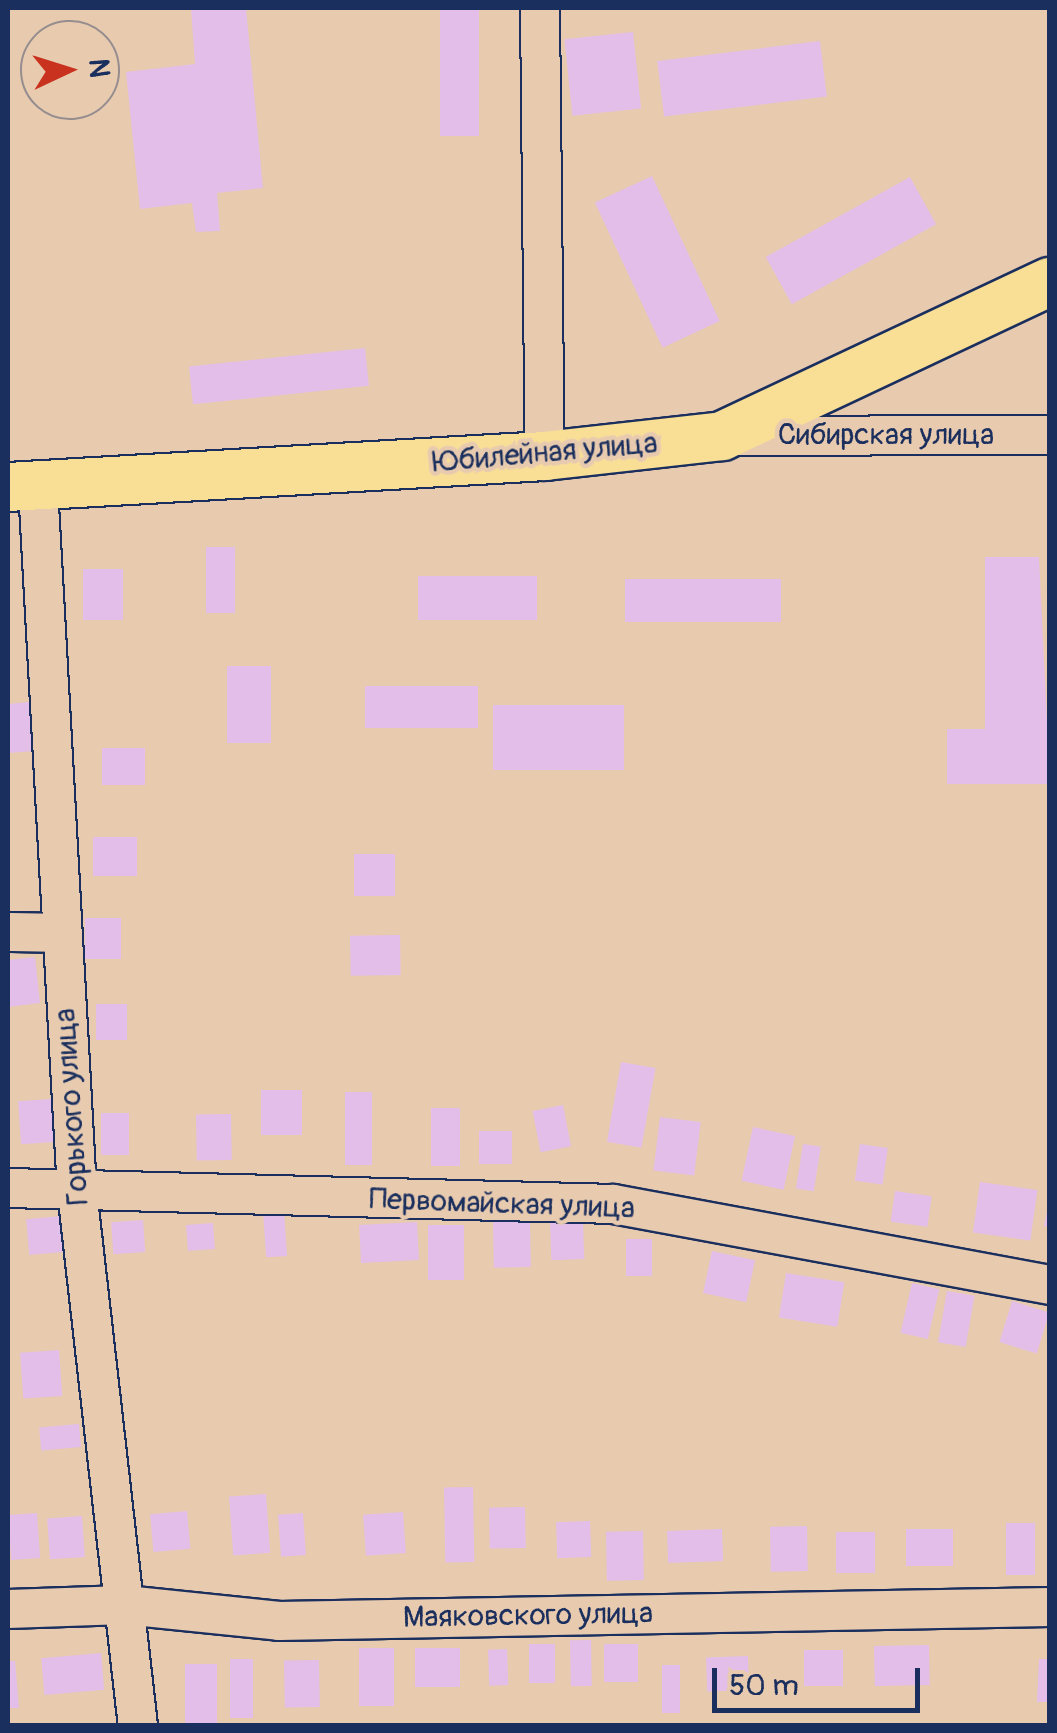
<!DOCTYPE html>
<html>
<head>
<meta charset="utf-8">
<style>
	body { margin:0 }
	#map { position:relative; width:1057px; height:1733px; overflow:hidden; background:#e8cbaf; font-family:Pangolin,sans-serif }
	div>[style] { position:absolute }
	.building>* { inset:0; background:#e2bee9; transform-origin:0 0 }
	.roads { filter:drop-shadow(2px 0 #1b2f5e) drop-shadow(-2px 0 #1b2f5e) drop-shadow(0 2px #1b2f5e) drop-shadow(0 -2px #1b2f5e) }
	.minor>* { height:38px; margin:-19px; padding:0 19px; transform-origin:19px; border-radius:19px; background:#e8cbaf }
	.major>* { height:48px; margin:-24px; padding:0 24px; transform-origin:24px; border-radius:24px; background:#f9df96 }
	span { translate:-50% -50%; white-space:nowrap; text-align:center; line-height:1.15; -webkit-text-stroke:9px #e8cbaf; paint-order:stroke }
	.street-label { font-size:30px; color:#1b2f5e }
	.frame { position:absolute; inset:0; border:10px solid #1b2f5e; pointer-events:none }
	.north { position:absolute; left:20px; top:20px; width:100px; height:100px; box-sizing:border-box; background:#e8cbaf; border:2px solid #968d8f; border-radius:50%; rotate:86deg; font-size:28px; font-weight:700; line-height:40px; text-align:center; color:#1b2f5e }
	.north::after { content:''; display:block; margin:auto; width:35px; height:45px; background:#c8321e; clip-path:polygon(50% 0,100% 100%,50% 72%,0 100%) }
	.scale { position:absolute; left:712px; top:1668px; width:208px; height:45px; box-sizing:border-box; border:5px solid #1b2f5e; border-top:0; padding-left:12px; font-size:30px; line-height:35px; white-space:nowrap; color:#1b2f5e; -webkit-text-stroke:8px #e8cbaf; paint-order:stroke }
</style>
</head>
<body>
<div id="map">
	<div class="building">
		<div style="clip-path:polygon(191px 8px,246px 8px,263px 188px,217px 193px,220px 231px,196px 232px,192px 203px,140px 209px,126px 72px,195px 64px)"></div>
		<div style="left:440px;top:8px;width:39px;height:128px"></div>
		<div style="left:633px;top:32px;width:77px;height:69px;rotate:84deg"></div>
		<div style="left:820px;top:41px;width:56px;height:164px;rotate:83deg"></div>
		<div style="left:652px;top:176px;width:160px;height:63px;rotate:65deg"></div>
		<div style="left:910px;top:177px;width:54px;height:165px;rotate:61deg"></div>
		<div style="left:365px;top:348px;width:38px;height:177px;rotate:84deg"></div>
		<div style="left:206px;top:547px;width:29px;height:66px"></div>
		<div style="clip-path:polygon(985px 557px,1039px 557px,1050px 784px,947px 784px,947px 729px,985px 729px)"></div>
		<div style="left:83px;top:569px;width:40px;height:51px"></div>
		<div style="left:418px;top:576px;width:119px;height:44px"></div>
		<div style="left:625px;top:579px;width:156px;height:43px"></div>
		<div style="left:227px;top:666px;width:44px;height:77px"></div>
		<div style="left:365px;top:686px;width:113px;height:42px"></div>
		<div style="clip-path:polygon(29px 702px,34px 751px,8px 753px,8px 704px)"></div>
		<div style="left:493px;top:705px;width:131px;height:65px"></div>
		<div style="left:102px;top:748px;width:43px;height:37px"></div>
		<div style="left:93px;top:837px;width:44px;height:39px"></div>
		<div style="left:354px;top:854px;width:41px;height:42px"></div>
		<div style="left:85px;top:918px;width:36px;height:41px"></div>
		<div style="left:400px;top:935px;width:40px;height:50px;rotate:89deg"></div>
		<div style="clip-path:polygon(35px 957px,40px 1003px,8px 1007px,8px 960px)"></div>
		<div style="left:96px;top:1004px;width:31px;height:36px"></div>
		<div style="left:621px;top:1062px;width:35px;height:81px;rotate:10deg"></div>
		<div style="left:261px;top:1090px;width:41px;height:45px"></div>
		<div style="left:345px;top:1092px;width:27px;height:73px"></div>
		<div style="left:51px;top:1099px;width:43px;height:33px;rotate:86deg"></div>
		<div style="left:563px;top:1105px;width:42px;height:31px;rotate:79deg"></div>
		<div style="left:460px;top:1108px;width:58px;height:29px;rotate:90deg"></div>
		<div style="left:101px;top:1113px;width:28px;height:42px"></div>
		<div style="left:231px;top:1114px;width:46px;height:35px;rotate:89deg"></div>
		<div style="left:660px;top:1117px;width:41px;height:54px;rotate:7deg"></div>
		<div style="left:753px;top:1127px;width:43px;height:55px;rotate:12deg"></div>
		<div style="left:479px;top:1131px;width:33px;height:33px"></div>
		<div style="left:803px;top:1144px;width:18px;height:45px;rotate:9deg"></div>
		<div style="left:860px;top:1144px;width:28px;height:37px;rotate:8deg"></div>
		<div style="left:980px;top:1182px;width:58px;height:51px;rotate:8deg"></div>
		<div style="left:895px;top:1191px;width:37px;height:31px;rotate:8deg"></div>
		<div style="clip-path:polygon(1050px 1196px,1050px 1227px,1044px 1226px)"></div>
		<div style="left:284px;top:1211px;width:45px;height:21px;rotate:86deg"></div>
		<div style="left:63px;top:1216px;width:36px;height:37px;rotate:85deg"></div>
		<div style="left:143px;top:1220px;width:32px;height:32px;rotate:86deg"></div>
		<div style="left:530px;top:1221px;width:46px;height:37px;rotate:89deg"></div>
		<div style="left:583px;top:1221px;width:38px;height:33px;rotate:88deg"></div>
		<div style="left:417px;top:1222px;width:38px;height:58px;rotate:87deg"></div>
		<div style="left:213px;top:1223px;width:26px;height:27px;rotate:86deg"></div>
		<div style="left:464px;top:1225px;width:55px;height:36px;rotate:90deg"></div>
		<div style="left:626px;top:1239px;width:26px;height:37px"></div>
		<div style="left:712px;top:1251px;width:44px;height:43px;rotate:12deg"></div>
		<div style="left:786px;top:1273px;width:59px;height:45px;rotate:9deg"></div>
		<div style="left:912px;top:1283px;width:28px;height:51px;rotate:13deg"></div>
		<div style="left:947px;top:1291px;width:28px;height:52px;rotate:10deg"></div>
		<div style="left:1012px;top:1301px;width:39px;height:43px;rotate:17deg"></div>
		<div style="left:59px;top:1350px;width:46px;height:39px;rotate:86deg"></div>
		<div style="left:79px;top:1424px;width:23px;height:40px;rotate:85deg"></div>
		<div style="left:473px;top:1487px;width:75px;height:29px;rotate:89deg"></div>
		<div style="left:266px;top:1494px;width:59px;height:37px;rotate:86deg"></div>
		<div style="left:525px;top:1507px;width:41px;height:36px;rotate:89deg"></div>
		<div style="left:187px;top:1511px;width:38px;height:37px;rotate:85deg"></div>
		<div style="left:403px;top:1512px;width:41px;height:40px;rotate:86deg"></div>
		<div style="left:37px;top:1513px;width:45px;height:29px;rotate:86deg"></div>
		<div style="left:303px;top:1513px;width:42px;height:25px;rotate:86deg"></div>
		<div style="left:82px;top:1516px;width:41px;height:35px;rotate:86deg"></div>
		<div style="left:590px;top:1521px;width:36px;height:34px;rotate:88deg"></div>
		<div style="left:1006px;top:1523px;width:29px;height:52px"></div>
		<div style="left:807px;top:1526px;width:45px;height:37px;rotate:89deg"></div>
		<div style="left:722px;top:1529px;width:32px;height:55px;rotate:88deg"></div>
		<div style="left:953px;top:1529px;width:37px;height:47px;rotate:90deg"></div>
		<div style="left:643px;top:1531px;width:49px;height:37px;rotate:89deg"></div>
		<div style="left:875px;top:1532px;width:41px;height:39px;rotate:90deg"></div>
		<div style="left:591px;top:1640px;width:46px;height:21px;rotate:89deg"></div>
		<div style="left:529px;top:1644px;width:26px;height:39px"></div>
		<div style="left:604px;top:1644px;width:34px;height:38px"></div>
		<div style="left:929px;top:1645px;width:40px;height:55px;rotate:89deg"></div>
		<div style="left:394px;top:1648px;width:58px;height:35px;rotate:90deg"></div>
		<div style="left:415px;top:1648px;width:45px;height:39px"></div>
		<div style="left:507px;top:1649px;width:36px;height:19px;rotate:88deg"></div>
		<div style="left:843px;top:1650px;width:36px;height:39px;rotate:90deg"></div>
		<div style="left:101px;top:1653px;width:37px;height:60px;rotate:85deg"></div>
		<div style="left:748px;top:1656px;width:34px;height:42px;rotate:88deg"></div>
		<div style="left:230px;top:1659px;width:23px;height:59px"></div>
		<div style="clip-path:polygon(1039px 1659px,1050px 1659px,1050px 1702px,1037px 1702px)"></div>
		<div style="left:319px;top:1660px;width:47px;height:35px;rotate:89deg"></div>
		<div style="clip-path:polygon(8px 1661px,15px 1661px,19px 1708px,8px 1708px)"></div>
		<div style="left:185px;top:1664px;width:32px;height:59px"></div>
		<div style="left:662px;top:1665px;width:18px;height:48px"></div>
	</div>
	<div class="roads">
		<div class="minor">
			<div style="left:540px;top:8px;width:448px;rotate:89.4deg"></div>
			<div style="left:729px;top:436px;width:321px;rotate:-0.2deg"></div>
			<div style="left:38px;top:487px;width:705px;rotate:86.83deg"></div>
			<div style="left:77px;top:1191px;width:538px;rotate:83.5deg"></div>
			<div style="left:8px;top:932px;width:51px;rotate:1.1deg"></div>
			<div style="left:8px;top:1188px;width:605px;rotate:1.51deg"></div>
			<div style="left:613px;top:1204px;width:444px;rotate:10.5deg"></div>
			<div style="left:8px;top:1609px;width:117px;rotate:-2deg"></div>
			<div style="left:125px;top:1605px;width:155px;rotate:5.9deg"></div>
			<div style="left:279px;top:1621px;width:771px;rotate:-1.04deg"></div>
		</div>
		<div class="major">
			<div style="left:8px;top:487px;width:538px;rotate:-3.3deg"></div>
			<div style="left:545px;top:456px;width:178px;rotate:-6.4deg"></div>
			<div style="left:722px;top:436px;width:362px;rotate:-25.2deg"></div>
		</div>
	</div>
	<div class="street-label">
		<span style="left:886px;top:435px">Сибирская улица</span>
		<span style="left:545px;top:453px;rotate:-5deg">Юбилейная улица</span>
		<span style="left:72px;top:1107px;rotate:-94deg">Горького улица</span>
		<span style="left:502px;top:1204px;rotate:2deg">Первомайская улица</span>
		<span style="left:528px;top:1616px;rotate:-1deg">Маяковского улица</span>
	</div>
	<div class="frame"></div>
	<div class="north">N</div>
	<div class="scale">50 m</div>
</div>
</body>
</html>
